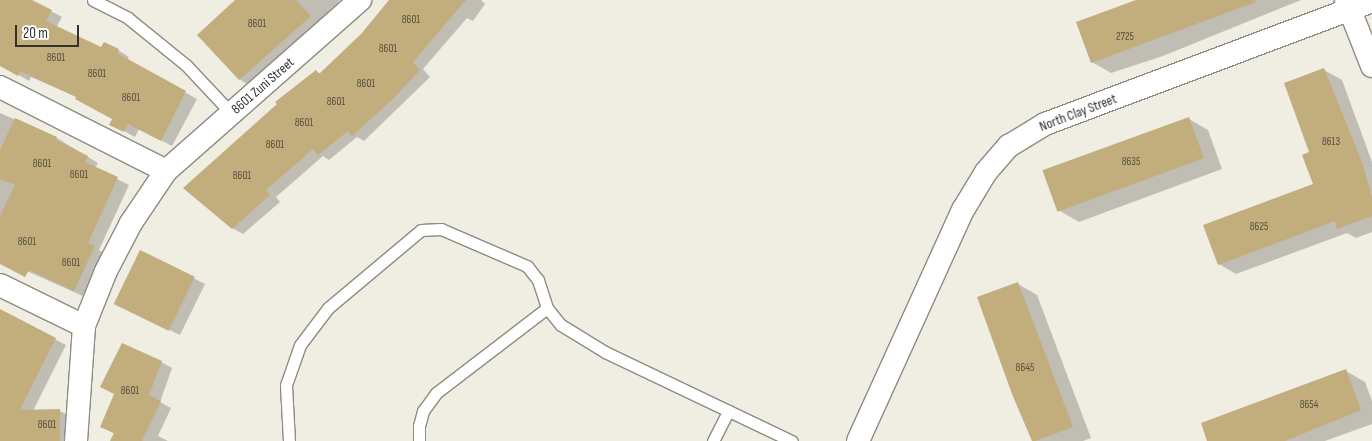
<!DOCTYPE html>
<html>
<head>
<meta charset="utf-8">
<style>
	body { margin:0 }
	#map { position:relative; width:1372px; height:441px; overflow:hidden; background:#f0ede3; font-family:"Sofia Sans Condensed",sans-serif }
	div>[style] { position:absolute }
	.shadow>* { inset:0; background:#0003 }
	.building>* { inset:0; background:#c1ae7c; transform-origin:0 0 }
	.roads { filter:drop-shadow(1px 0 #8e8b82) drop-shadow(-1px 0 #8e8b82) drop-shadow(0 1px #8e8b82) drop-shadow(0 -1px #8e8b82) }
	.service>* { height:11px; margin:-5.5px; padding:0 5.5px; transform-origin:5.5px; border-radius:5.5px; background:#fff }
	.minor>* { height:22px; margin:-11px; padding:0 11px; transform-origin:11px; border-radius:11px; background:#fff }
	span { translate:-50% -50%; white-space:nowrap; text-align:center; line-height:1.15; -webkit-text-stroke:5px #fff; paint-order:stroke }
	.number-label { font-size:11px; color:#565041 }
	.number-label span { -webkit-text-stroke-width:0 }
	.street-label { font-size:14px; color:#32312d }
	.scale { position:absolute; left:15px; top:25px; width:64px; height:22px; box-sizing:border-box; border:2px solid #32312d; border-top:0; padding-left:6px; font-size:15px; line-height:18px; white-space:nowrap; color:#32312d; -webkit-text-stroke:4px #fff; paint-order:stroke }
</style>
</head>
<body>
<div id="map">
	<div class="shadow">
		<div style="clip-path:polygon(0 0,30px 0,62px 17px,56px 28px,102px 48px,118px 50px,129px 57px,127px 60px,197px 99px,172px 146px,139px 129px,135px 137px,122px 130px,113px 119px,77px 97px,31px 77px,29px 81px,15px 73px,0 54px)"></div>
		<div style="clip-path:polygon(238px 0,340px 0,322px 22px,250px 86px,239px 79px)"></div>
		<div style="clip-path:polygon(391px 0,481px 0,485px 4px,473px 21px,467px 18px,423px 69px,430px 77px,364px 141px,357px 137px,329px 160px,323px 156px,276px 197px,280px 202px,243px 234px,232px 228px,316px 71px,321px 74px,362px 35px)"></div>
		<div style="clip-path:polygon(1139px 0,1301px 0,1163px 56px,1111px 73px,1092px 62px)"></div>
		<div style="clip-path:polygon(1324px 70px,1342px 80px,1372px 162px,1372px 232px,1356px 238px,1347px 233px,1236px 274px,1219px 264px,1315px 185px,1311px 153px)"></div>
		<div style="clip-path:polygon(0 113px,57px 138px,98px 163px,95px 168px,129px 185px,99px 250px,105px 254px,85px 297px,0 259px)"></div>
		<div style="clip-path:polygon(1189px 119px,1208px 130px,1222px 169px,1079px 222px,1060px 211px)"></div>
		<div style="clip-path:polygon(141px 252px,205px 284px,180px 335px,128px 310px)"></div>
		<div style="clip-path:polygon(1018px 284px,1037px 295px,1091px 438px,1083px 441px,1033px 441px)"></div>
		<div style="clip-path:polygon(4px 313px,66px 345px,33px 411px,59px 410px,70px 417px,71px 441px,0 441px,0 323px)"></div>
		<div style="clip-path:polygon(161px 362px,172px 368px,160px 402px,171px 408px,158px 436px,168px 441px,112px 441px,115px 434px,102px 427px)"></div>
		<div style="clip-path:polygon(1346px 371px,1365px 382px,1372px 401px,1372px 424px,1325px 441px,1209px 441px)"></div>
	</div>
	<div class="building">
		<div style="clip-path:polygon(0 0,32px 0,52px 10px,46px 21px,101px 47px,104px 42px,119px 49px,117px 53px,186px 91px,161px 141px,128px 124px,124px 132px,109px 125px,112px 119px,75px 99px,76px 97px,20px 71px,18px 76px,0 66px)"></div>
		<div style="clip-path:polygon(235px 0,296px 0,311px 16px,239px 80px,197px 35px)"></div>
		<div style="clip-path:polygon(389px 0,466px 0,413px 62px,420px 70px,392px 100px,352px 136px,348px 131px,318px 155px,313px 149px,266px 190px,270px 195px,232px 229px,183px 188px,277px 104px,275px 102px,316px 70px,319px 74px,361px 34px)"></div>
		<div style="clip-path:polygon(1136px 0,1255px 0,1256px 2px,1091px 63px,1076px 22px)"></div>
		<div style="clip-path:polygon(1324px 68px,1362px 162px,1372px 197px,1372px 216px,1337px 229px,1335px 221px,1218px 265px,1203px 225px,1313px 184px,1302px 155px,1309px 152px,1284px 83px)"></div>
		<div style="left:1189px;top:117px;width:44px;height:156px;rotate:70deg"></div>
		<div style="clip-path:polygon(15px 118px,57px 137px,56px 140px,88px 156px,85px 162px,118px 177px,88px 243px,95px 246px,74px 291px,29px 270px,25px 277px,0 264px,0 216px,15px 185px,0 179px,0 150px)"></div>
		<div style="left:140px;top:250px;width:61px;height:60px;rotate:26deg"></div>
		<div style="clip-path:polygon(1018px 282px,1073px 427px,1035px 441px,1032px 441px,1012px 394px,977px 297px)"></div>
		<div style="clip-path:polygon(0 309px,56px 338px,20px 410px,60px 409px,60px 441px,0 441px)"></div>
		<div style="clip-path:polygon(122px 343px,162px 361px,149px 395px,161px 401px,142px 441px,110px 441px,114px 433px,100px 427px,114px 394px,100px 387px)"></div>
		<div style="clip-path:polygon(1346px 369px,1361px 410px,1285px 441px,1207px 441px,1201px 423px)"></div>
	</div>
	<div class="roads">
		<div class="service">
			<div style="left:93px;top:0;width:39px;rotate:27deg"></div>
			<div style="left:128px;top:18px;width:75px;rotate:39deg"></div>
			<div style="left:186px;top:65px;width:66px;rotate:46.8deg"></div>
			<div style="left:289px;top:441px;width:56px;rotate:-93.1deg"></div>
			<div style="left:286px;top:385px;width:42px;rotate:-70.7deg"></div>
			<div style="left:300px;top:345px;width:46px;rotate:-52.9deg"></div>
			<div style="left:328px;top:308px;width:121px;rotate:-40deg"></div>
			<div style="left:421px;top:230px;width:20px;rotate:-3deg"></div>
			<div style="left:441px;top:229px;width:94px;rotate:23.3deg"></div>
			<div style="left:527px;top:266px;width:18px;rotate:52deg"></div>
			<div style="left:538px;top:280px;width:29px;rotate:72deg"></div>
			<div style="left:419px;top:441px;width:15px;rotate:-90deg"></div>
			<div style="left:419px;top:426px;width:16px;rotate:-75deg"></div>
			<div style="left:423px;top:411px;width:22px;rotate:-54deg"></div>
			<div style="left:436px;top:393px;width:140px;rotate:-37.4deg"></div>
			<div style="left:547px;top:308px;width:22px;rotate:51deg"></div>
			<div style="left:561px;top:325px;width:52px;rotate:31.5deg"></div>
			<div style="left:605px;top:352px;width:207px;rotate:25.5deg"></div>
			<div style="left:713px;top:441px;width:34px;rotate:-63deg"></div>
		</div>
		<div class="minor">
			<div style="left:1346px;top:0;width:71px;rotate:68.5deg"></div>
			<div style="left:0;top:87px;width:186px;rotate:26.8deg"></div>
			<div style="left:0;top:285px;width:93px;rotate:26deg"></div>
			<div style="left:76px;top:441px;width:115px;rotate:-86deg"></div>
			<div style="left:84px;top:326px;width:59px;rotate:-68.2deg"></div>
			<div style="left:106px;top:271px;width:54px;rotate:-62.5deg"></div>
			<div style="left:131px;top:223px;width:63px;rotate:-56.1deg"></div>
			<div style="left:166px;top:171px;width:259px;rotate:-41.4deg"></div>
			<div style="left:858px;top:441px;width:254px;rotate:-65.6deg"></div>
			<div style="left:963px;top:210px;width:44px;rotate:-58.8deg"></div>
			<div style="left:986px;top:172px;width:35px;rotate:-49deg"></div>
			<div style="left:1009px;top:146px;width:42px;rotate:-31.4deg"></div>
			<div style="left:1045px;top:124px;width:349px;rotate:-20.6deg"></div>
		</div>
	</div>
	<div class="number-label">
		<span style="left:411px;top:20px">8601</span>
		<span style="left:257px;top:24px">8601</span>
		<span style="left:1125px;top:37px">2725</span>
		<span style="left:388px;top:49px">8601</span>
		<span style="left:56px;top:58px">8601</span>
		<span style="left:97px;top:74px">8601</span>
		<span style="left:366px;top:84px">8601</span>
		<span style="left:131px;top:98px">8601</span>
		<span style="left:336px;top:102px">8601</span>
		<span style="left:304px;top:123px">8601</span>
		<span style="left:1331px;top:142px">8613</span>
		<span style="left:275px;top:145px">8601</span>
		<span style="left:1131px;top:162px">8635</span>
		<span style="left:42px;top:164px">8601</span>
		<span style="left:79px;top:175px">8601</span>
		<span style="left:242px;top:176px">8601</span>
		<span style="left:1259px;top:227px">8625</span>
		<span style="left:27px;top:242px">8601</span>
		<span style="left:71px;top:263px">8601</span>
		<span style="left:1025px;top:368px">8645</span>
		<span style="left:130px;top:391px">8601</span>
		<span style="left:1309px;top:405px">8654</span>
		<span style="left:47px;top:425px">8601</span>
	</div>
	<div class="street-label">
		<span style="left:263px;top:86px;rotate:-41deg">8601 Zuni Street</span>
		<span style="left:1078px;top:113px;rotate:-21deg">North Clay Street</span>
	</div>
	<div class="scale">20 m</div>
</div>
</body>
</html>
